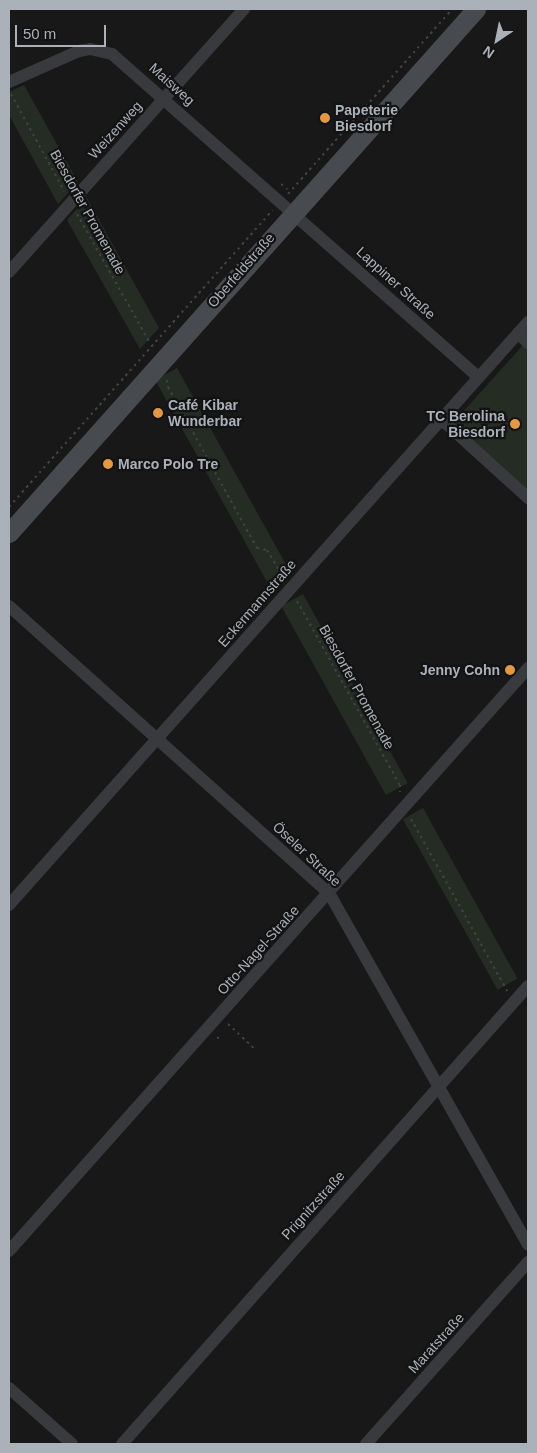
<!DOCTYPE html>
<html>
<head>
<meta charset="utf-8">
<style>
	body { margin:0 }
	#map { position:relative; width:537px; height:1453px; overflow:hidden; background:#181819; font-family:Helvetica,sans-serif }
	div>[style] { position:absolute }
	.green>* { inset:0; background:#242c24; transform-origin:0 0 }
	.path>* { height:2px; margin-top:-1px; transform-origin:0; background:repeating-linear-gradient(90deg,#3f4245 0 2.5px,transparent 0 6.5px) }
	.street>* { height:12px; margin:-6px; padding:0 6px; transform-origin:6px; border-radius:6px; background:#393a3e }
	.secondary>* { height:19px; margin:-9.5px; padding:0 9.5px; transform-origin:9.5px; border-radius:9.5px; background:#474a4e }
	.dots>* { width:14px; height:14px; translate:-50% -50%; box-sizing:border-box; border:2px solid #131314; border-radius:50% }
	span { translate:-50% -50%; white-space:nowrap; text-align:center; line-height:1.15; -webkit-text-stroke:4.5px #131314; paint-order:stroke }
	.street-label { font-size:14px; color:#abb1b8 }
	.poi-label { font-size:14px; color:#abb1b8; font-weight:700 }
	.left { translate:0 -50%; text-align:left }
	.right { translate:-100% -50%; text-align:right }
	.frame { position:absolute; inset:0; border:10px solid #abb1b8; pointer-events:none }
	.north { position:absolute; left:472px; top:15px; width:50px; height:50px; -webkit-text-stroke:4px #131314; paint-order:stroke; rotate:214deg; font-size:14px; font-weight:700; line-height:20px; text-align:center; color:#abb1b8 }
	.north::after { content:''; display:block; margin:auto; width:18px; height:22px; background:#abb1b8; clip-path:polygon(50% 0,100% 100%,50% 72%,0 100%) }
	.scale { position:absolute; left:15px; top:25px; width:91px; height:22px; box-sizing:border-box; border:2px solid #abb1b8; border-top:0; padding-left:6px; font-size:15px; line-height:18px; white-space:nowrap; color:#abb1b8; -webkit-text-stroke:4px #131314; paint-order:stroke }
</style>
</head>
<body>
<div id="map">
	<div class="green">
		<div style="clip-path:polygon(24px 85px,78px 182px,58px 204px,9px 115px,9px 92px)"></div>
		<div style="clip-path:polygon(87px 198px,159px 328px,140px 349px,67px 220px)"></div>
		<div style="clip-path:polygon(523px 345px,528px 348px,528px 493px,452px 424px)"></div>
		<div style="left:177px;top:368px;width:231px;height:25px;rotate:61deg"></div>
		<div style="left:303px;top:594px;width:216px;height:25px;rotate:61deg"></div>
		<div style="left:423px;top:808px;width:195px;height:23px;rotate:61deg"></div>
	</div>
	<div class="path">
		<div style="left:11px;top:94px;width:111px;rotate:61.3deg"></div>
		<div style="left:281px;top:184px;width:8px;rotate:40deg"></div>
		<div style="left:288px;top:194px;width:247px;rotate:-48.4deg"></div>
		<div style="left:77px;top:214px;width:148px;rotate:60.5deg"></div>
		<div style="left:167px;top:380px;width:7px;rotate:82deg"></div>
		<div style="left:168px;top:387px;width:184px;rotate:61.1deg"></div>
		<div style="left:257px;top:548px;width:10px;rotate:11deg"></div>
		<div style="left:267px;top:550px;width:31px;rotate:59deg"></div>
		<div style="left:9px;top:507px;width:397px;rotate:-48.4deg"></div>
		<div style="left:297px;top:601px;width:211px;rotate:60.8deg"></div>
		<div style="left:400px;top:785px;width:7px;rotate:90deg"></div>
		<div style="left:411px;top:819px;width:197px;rotate:60.8deg"></div>
		<div style="left:228px;top:1024px;width:35px;rotate:43deg"></div>
		<div style="left:217px;top:1037px;width:6px;rotate:39deg"></div>
	</div>
	<div class="street">
		<div style="left:9px;top:82px;width:77px;rotate:-23.9deg"></div>
		<div style="left:79px;top:51px;width:11px;rotate:-10deg"></div>
		<div style="left:90px;top:49px;width:23px;rotate:13deg"></div>
		<div style="left:112px;top:54px;width:489px;rotate:41.4deg"></div>
		<div style="left:9px;top:272px;width:353px;rotate:-48.2deg"></div>
		<div style="left:518px;top:333px;width:14px;rotate:45deg"></div>
		<div style="left:441px;top:419px;width:118px;rotate:42.2deg"></div>
		<div style="left:9px;top:606px;width:430px;rotate:41.9deg"></div>
		<div style="left:329px;top:893px;width:404px;rotate:60.5deg"></div>
		<div style="left:9px;top:905px;width:781px;rotate:-48.32deg"></div>
		<div style="left:9px;top:1251px;width:781px;rotate:-48.32deg"></div>
		<div style="left:9px;top:1388px;width:84px;rotate:41.6deg"></div>
		<div style="left:122px;top:1444px;width:612px;rotate:-48.44deg"></div>
		<div style="left:366px;top:1444px;width:244px;rotate:-48.3deg"></div>
	</div>
	<div class="secondary">
		<div style="left:9px;top:533px;width:702px;rotate:-48.29deg"></div>
	</div>
	<div class="dots">
		<div style="left:325px;top:118px;background:#e39846"></div>
		<div style="left:158px;top:413px;background:#e39846"></div>
		<div style="left:515px;top:424px;background:#e39846"></div>
		<div style="left:108px;top:464px;background:#e39846"></div>
		<div style="left:510px;top:670px;background:#e39846"></div>
	</div>
	<div class="street-label">
		<span style="left:172px;top:84px;rotate:42deg">Maisweg</span>
		<span style="left:115px;top:130px;rotate:-48deg">Weizenweg</span>
		<span style="left:88px;top:212px;rotate:61deg">Biesdorfer Promenade</span>
		<span style="left:241px;top:270px;rotate:-49deg">Oberfeldstraße</span>
		<span style="left:396px;top:283px;rotate:42deg">Lappiner Straße</span>
		<span style="left:257px;top:603px;rotate:-49deg">Eckermannstraße</span>
		<span style="left:357px;top:687px;rotate:61deg">Biesdorfer Promenade</span>
		<span style="left:307px;top:854px;rotate:43deg">Öseler Straße</span>
		<span style="left:258px;top:950px;rotate:-48deg">Otto-Nagel-Straße</span>
		<span style="left:313px;top:1205px;rotate:-48deg">Prignitzstraße</span>
		<span style="left:436px;top:1343px;rotate:-48deg">Maratstraße</span>
	</div>
	<div class="poi-label">
		<span class="left" style="left:335px;top:118px">Papeterie<br>Biesdorf</span>
		<span class="left" style="left:168px;top:413px">Café Kibar<br>Wunderbar</span>
		<span class="right" style="left:505px;top:424px">TC Berolina<br>Biesdorf</span>
		<span class="left" style="left:118px;top:464px">Marco Polo Tre</span>
		<span class="right" style="left:500px;top:670px">Jenny Cohn</span>
	</div>
	<div class="frame"></div>
	<div class="north">N</div>
	<div class="scale">50 m</div>
</div>
</body>
</html>
